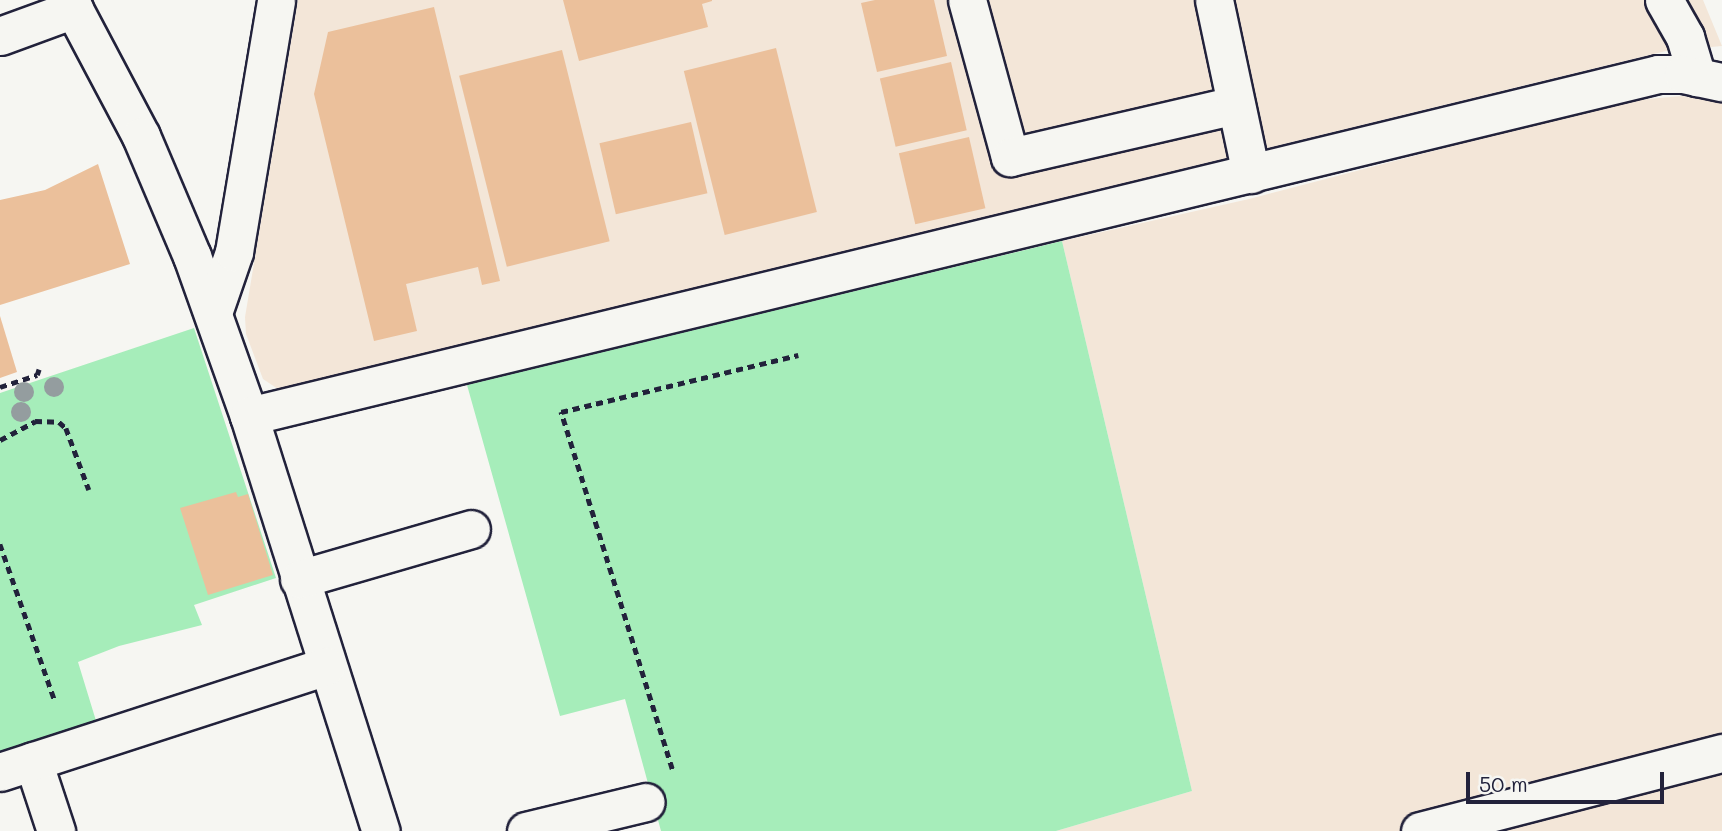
<!DOCTYPE html>
<html>
<head>
<meta charset="utf-8">
<style>
	body { margin:0 }
	#map { position:relative; width:1722px; height:831px; overflow:hidden; background:#f6f6f2; font-family:Mali,sans-serif }
	div>[style] { position:absolute }
	.built>* { inset:0; background:#f3e6d8 }
	.green>* { inset:0; background:#a6edba }
	.building>* { inset:0; background:#ebc09b; transform-origin:0 0 }
	.path>* { height:4.5px; margin-top:-2.25px; transform-origin:0; background:repeating-linear-gradient(90deg,#22223b 0 7px,transparent 0 12px) }
	.roads { filter:drop-shadow(2px 0 #22223b) drop-shadow(-2px 0 #22223b) drop-shadow(0 2px #22223b) drop-shadow(0 -2px #22223b) }
	.minor>* { height:37px; margin:-18.5px; padding:0 18.5px; transform-origin:18.5px; border-radius:18.5px; background:#f6f6f2 }
	.trees>* { width:20px; height:20px; margin:-10px; border-radius:50%; background:#949d9f }
	span { translate:-50% -50%; white-space:nowrap; text-align:center; line-height:1.15; -webkit-text-stroke:7px #f6f6f2; paint-order:stroke }
	.scale { position:absolute; left:1466px; top:772px; width:198px; height:32px; box-sizing:border-box; border:4px solid #22223b; border-top:0; padding-left:9px; font-size:21px; line-height:24px; white-space:nowrap; color:#22223b; -webkit-text-stroke:5px #f6f6f2; paint-order:stroke }
</style>
</head>
<body>
<div id="map">
	<div class="built">
		<div style="clip-path:polygon(298px 0,1703px 0,1722px 46px,1666px 51px,278px 389px,263px 379px,246px 334px,245px 317px)"></div>
		<div style="clip-path:polygon(1682px 96px,1722px 103px,1722px 831px,1056px 831px,1192px 791px,1062px 241px,1249px 199px,1625px 101px)"></div>
	</div>
	<div class="green">
		<div style="clip-path:polygon(1062px 241px,1192px 791px,1056px 831px,661px 831px,625px 699px,560px 716px,467px 385px)"></div>
		<div style="clip-path:polygon(194px 328px,276px 578px,194px 605px,202px 625px,119px 646px,78px 662px,97px 724px,0 755px,0 393px)"></div>
	</div>
	<div class="building">
		<div style="clip-path:polygon(563px 0,712px 0,712px 1px,702px 4px,708px 27px,579px 61px)"></div>
		<div style="clip-path:polygon(875px 0,934px 0,947px 56px,877px 72px,861px 3px)"></div>
		<div style="clip-path:polygon(434px 7px,500px 281px,482px 285px,478px 267px,406px 284px,417px 331px,374px 341px,314px 94px,328px 32px)"></div>
		<div style="left:776px;top:48px;width:169px;height:95px;rotate:76deg"></div>
		<div style="left:562px;top:50px;width:197px;height:106px;rotate:76deg"></div>
		<div style="left:951px;top:62px;width:70px;height:73px;rotate:77deg"></div>
		<div style="left:691px;top:122px;width:73px;height:94px;rotate:77deg"></div>
		<div style="left:969px;top:137px;width:73px;height:72px;rotate:77deg"></div>
		<div style="clip-path:polygon(98px 164px,130px 264px,0 305px,0 200px,45px 190px)"></div>
		<div style="clip-path:polygon(0 316px,17px 372px,0 378px)"></div>
		<div style="clip-path:polygon(236px 492px,238px 497px,248px 494px,273px 575px,208px 595px,180px 508px)"></div>
	</div>
	<div class="path">
		<div style="left:0;top:387px;width:39px;rotate:-18deg"></div>
		<div style="left:37px;top:375px;width:6px;rotate:-72deg"></div>
		<div style="left:0;top:440px;width:40px;rotate:-28deg"></div>
		<div style="left:35px;top:421px;width:24px;rotate:2deg"></div>
		<div style="left:59px;top:422px;width:9px;rotate:41deg"></div>
		<div style="left:66px;top:428px;width:66px;rotate:69.6deg"></div>
		<div style="left:0;top:544px;width:166px;rotate:70.7deg"></div>
		<div style="left:672px;top:769px;width:374px;rotate:-107.3deg"></div>
		<div style="left:561px;top:412px;width:244px;rotate:-13.5deg"></div>
	</div>
	<div class="roads">
		<div class="minor">
			<div style="left:69px;top:0;width:154px;rotate:62.1deg"></div>
			<div style="left:141px;top:136px;width:130px;rotate:67deg"></div>
			<div style="left:192px;top:256px;width:170px;rotate:70.4deg"></div>
			<div style="left:249px;top:416px;width:435px;rotate:72.4deg"></div>
			<div style="left:967px;top:0;width:163px;rotate:74.7deg"></div>
			<div style="left:1010px;top:157px;width:231px;rotate:-13deg"></div>
			<div style="left:1214px;top:0;width:178px;rotate:78deg"></div>
			<div style="left:1664px;top:0;width:43px;rotate:60.4deg"></div>
			<div style="left:1685px;top:37px;width:42px;rotate:73.3deg"></div>
			<div style="left:0;top:36px;width:79px;rotate:-20deg"></div>
			<div style="left:213px;top:313px;width:65px;rotate:-71deg"></div>
			<div style="left:234px;top:252px;width:255px;rotate:-80.5deg"></div>
			<div style="left:249px;top:416px;width:1450px;rotate:-13.64deg"></div>
			<div style="left:1658px;top:74px;width:25px"></div>
			<div style="left:1683px;top:74px;width:40px;rotate:12deg"></div>
			<div style="left:299px;top:579px;width:179px;rotate:-16.2deg"></div>
			<div style="left:33px;top:761px;width:74px;rotate:71.8deg"></div>
			<div style="left:0;top:772px;width:343px;rotate:-18deg"></div>
			<div style="left:526px;top:831px;width:123px;rotate:-13.6deg"></div>
			<div style="left:1420px;top:831px;width:312px;rotate:-14.5deg"></div>
		</div>
	</div>
	<div class="trees">
		<div style="left:54px;top:387px"></div>
		<div style="left:24px;top:392px"></div>
		<div style="left:21px;top:412px"></div>
	</div>
	<div class="scale">50 m</div>
</div>
</body>
</html>
